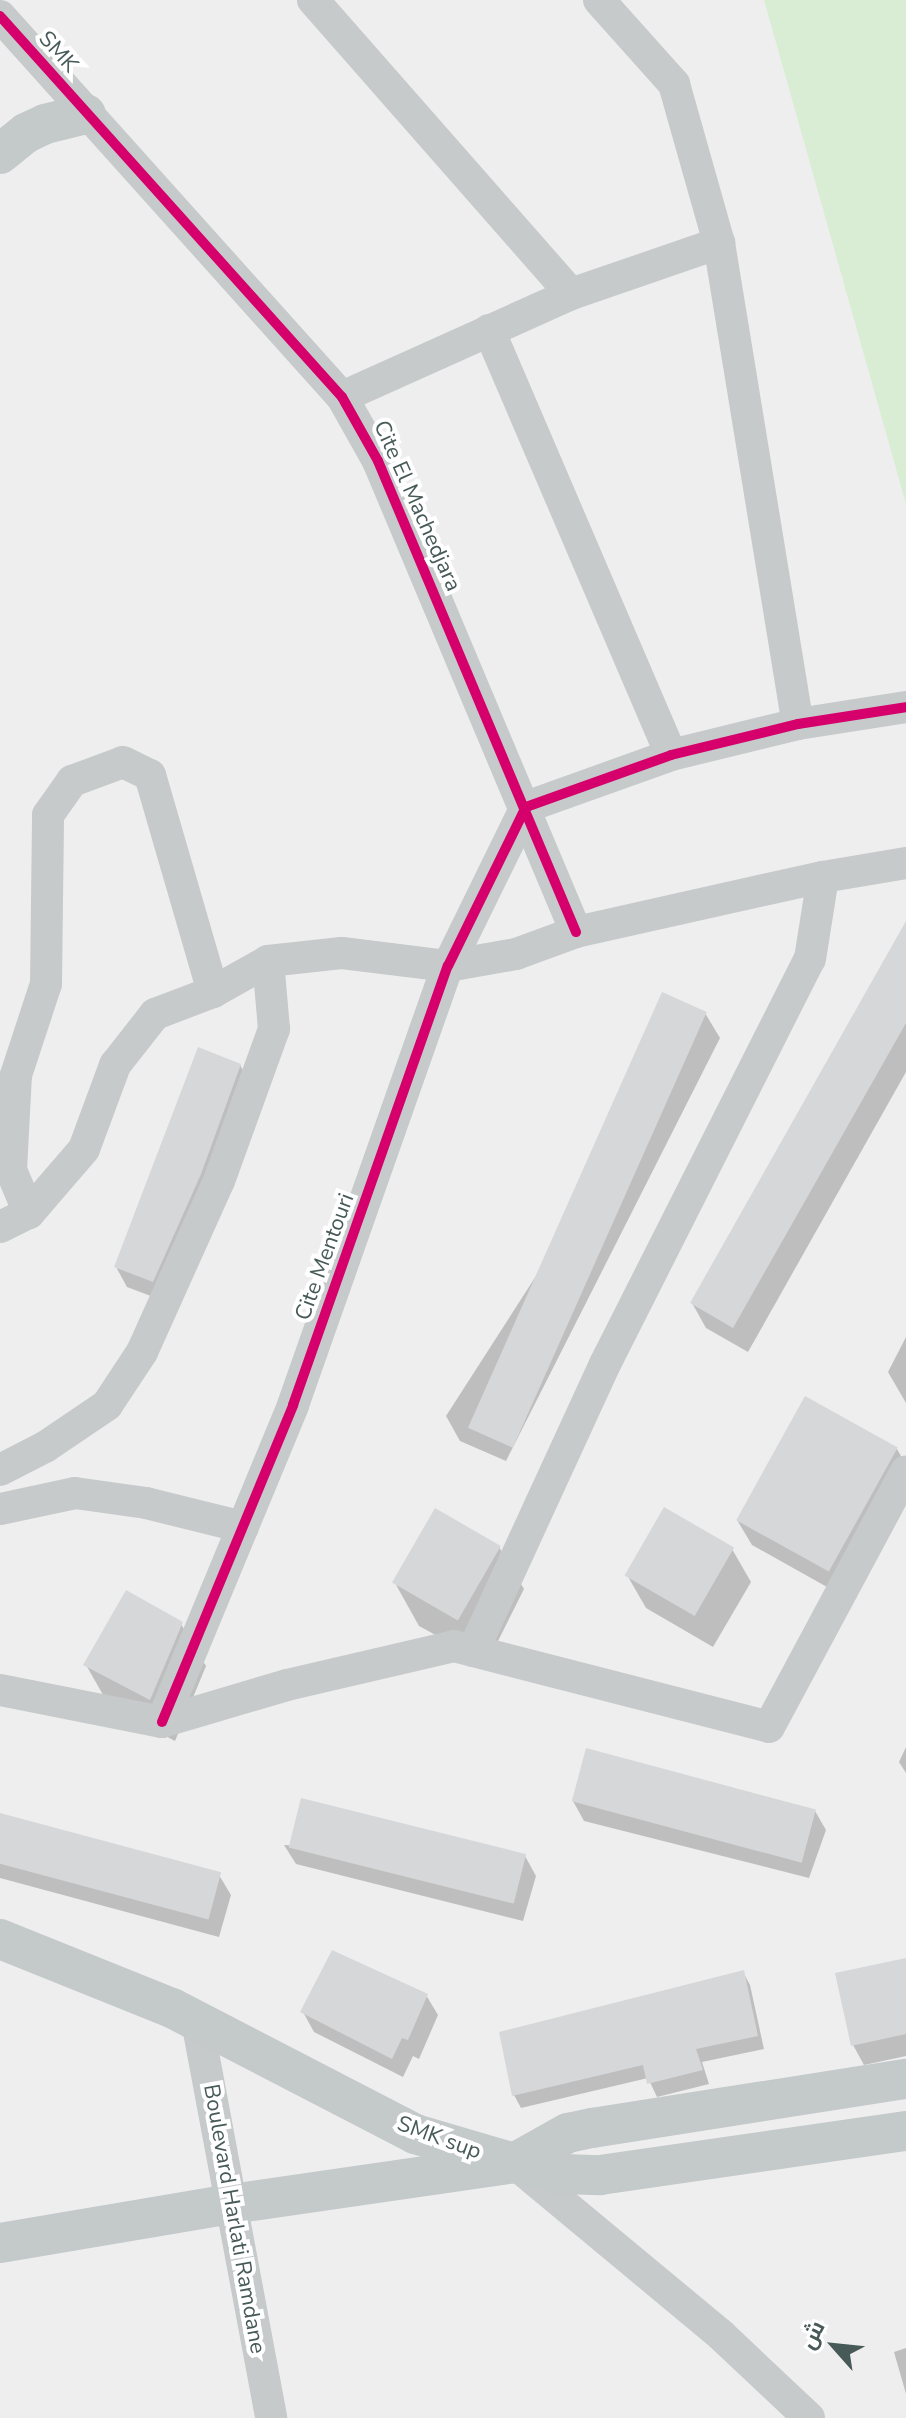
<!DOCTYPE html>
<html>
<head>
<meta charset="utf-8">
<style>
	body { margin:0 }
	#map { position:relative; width:906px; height:2418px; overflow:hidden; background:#efeeef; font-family:"Nunito Sans",Cairo,sans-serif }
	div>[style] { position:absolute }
	.green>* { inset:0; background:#d8edd4 }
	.shadow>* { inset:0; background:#0003 }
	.building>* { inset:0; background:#d6d7d8; transform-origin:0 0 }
	.minor>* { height:32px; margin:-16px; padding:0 16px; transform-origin:16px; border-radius:16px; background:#c6caca }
	.major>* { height:40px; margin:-20px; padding:0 20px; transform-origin:20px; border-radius:20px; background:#c4c9ca }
	.cycleway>* { height:10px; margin:-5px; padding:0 5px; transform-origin:5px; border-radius:5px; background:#d6006c }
	span { translate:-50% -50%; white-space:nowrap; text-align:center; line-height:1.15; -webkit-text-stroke:8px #fff; paint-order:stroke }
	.street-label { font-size:22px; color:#475a58 }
	.north { position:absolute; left:794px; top:2306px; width:80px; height:80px; -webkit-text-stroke:6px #fff; paint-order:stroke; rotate:297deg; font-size:22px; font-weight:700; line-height:32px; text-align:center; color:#475a58 }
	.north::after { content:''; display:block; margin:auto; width:28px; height:36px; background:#475a58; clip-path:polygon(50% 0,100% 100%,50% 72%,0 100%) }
</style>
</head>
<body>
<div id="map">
	<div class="green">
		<div style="clip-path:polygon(764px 0,906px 0,906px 504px)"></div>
	</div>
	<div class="shadow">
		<div style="clip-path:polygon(906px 925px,906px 1072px,748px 1352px,706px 1328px,692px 1303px)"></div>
		<div style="clip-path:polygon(705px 1013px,720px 1038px,506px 1461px,460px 1441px,446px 1416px)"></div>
		<div style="clip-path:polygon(240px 1065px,251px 1085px,164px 1301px,127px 1287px,116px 1267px)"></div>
		<div style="clip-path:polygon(906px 1337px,906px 1403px,888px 1372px)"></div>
		<div style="clip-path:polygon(897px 1449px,906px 1465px,843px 1596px,752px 1545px,737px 1520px)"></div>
		<div style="clip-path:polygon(499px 1547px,524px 1589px,487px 1663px,419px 1626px,395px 1583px)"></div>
		<div style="clip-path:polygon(732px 1549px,751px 1582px,713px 1647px,646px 1608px,627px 1575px)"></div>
		<div style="clip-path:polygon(181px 1624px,206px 1666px,175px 1741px,110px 1707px,86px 1665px)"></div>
		<div style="clip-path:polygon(906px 1747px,906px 1773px,899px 1762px)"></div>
		<div style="clip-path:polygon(573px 1801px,815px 1811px,826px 1830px,809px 1878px,584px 1821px)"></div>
		<div style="clip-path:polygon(0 1815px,219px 1875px,231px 1895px,219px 1937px,0 1878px)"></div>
		<div style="clip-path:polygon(284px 1845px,525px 1856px,536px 1876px,523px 1921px,296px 1864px)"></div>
		<div style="clip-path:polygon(906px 1960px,906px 2056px,864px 2065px,853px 2045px)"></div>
		<div style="clip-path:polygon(743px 1972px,750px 1985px,764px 2049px,702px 2062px,709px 2084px,657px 2097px,648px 2078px,521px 2108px,514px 2095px)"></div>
		<div style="clip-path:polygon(426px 1995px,438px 2015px,419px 2059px,413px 2056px,403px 2077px,314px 2032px,303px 2012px)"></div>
		<div style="clip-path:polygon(906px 2348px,906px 2394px,894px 2352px)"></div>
	</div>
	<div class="building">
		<div style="clip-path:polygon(906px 921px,906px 1023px,733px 1328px,690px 1303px)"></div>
		<div style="left:662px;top:992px;width:49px;height:477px;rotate:24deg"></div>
		<div style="clip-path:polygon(198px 1047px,241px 1064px,201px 1174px,153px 1282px,114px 1267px)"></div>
		<div style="left:805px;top:1396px;width:106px;height:142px;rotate:29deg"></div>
		<div style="left:664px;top:1507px;width:81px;height:79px;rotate:30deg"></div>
		<div style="left:435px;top:1508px;width:76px;height:86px;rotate:30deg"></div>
		<div style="clip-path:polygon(126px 1590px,183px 1622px,150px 1700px,83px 1665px)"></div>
		<div style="left:586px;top:1748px;width:238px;height:55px;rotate:15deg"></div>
		<div style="left:301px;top:1798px;width:232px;height:51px;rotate:14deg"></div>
		<div style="left:0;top:1813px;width:229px;height:49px;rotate:15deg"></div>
		<div style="clip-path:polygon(332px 1950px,428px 1994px,408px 2040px,402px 2038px,392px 2059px,300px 2012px)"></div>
		<div style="clip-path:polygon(906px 1958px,906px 2034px,851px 2046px,835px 1973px)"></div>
		<div style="clip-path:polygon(744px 1970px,758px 2036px,696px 2049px,703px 2070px,647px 2084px,643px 2065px,512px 2096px,499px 2032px)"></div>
	</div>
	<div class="minor">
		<div style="left:313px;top:0;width:391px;rotate:48.7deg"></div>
		<div style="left:599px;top:0;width:113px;rotate:48.2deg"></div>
		<div style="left:674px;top:84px;width:165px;rotate:74.2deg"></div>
		<div style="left:719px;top:243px;width:487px;rotate:80.7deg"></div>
		<div style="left:0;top:16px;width:512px;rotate:48.09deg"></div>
		<div style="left:342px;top:397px;width:73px;rotate:60.6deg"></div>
		<div style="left:378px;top:461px;width:511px;rotate:67.2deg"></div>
		<div style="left:489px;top:330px;width:462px;rotate:66.8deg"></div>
		<div style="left:342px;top:397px;width:251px;rotate:-24.2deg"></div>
		<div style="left:571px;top:294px;width:157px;rotate:-19deg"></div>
		<div style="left:29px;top:1213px;width:47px;rotate:-112.7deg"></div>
		<div style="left:11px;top:1170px;width:95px;rotate:-87deg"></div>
		<div style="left:16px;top:1075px;width:96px;rotate:-71.8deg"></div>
		<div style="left:46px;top:984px;width:169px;rotate:-89.3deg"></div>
		<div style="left:48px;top:815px;width:42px;rotate:-54.8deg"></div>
		<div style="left:72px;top:781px;width:54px;rotate:-20.4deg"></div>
		<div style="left:123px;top:762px;width:30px;rotate:26deg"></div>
		<div style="left:150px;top:775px;width:226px;rotate:73.8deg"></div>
		<div style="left:0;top:1227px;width:32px;rotate:-26deg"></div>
		<div style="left:29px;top:1213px;width:84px;rotate:-49.3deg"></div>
		<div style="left:84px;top:1149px;width:90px;rotate:-69.7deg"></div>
		<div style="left:115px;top:1065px;width:65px;rotate:-51.9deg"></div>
		<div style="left:155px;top:1014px;width:62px;rotate:-20.8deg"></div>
		<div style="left:213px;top:992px;width:63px;rotate:-29.4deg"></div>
		<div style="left:268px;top:961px;width:74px;rotate:-6.2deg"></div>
		<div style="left:342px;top:953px;width:107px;rotate:7deg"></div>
		<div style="left:448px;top:966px;width:69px;rotate:-10deg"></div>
		<div style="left:516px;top:954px;width:64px;rotate:-20.1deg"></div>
		<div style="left:576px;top:932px;width:253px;rotate:-12.6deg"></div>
		<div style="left:823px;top:877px;width:84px;rotate:-9.6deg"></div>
		<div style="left:0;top:1470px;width:51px;rotate:-27.1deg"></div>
		<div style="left:45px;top:1447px;width:75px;rotate:-34.1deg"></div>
		<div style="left:107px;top:1405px;width:64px;rotate:-56.6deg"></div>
		<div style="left:142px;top:1352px;width:188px;rotate:-65.8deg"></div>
		<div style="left:219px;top:1181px;width:162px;rotate:-70.1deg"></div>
		<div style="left:274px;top:1029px;width:68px;rotate:-95deg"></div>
		<div style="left:0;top:1509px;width:77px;rotate:-12deg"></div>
		<div style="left:75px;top:1493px;width:72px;rotate:8deg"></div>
		<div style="left:146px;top:1503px;width:100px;rotate:13.9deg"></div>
		<div style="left:473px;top:1651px;width:316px;rotate:-65.3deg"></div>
		<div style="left:605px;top:1364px;width:454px;rotate:-63.2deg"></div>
		<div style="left:810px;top:959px;width:83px;rotate:-81deg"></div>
		<div style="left:0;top:1690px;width:165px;rotate:11.2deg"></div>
		<div style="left:162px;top:1722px;width:130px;rotate:-16.5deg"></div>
		<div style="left:287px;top:1685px;width:171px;rotate:-13.1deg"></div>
		<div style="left:454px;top:1646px;width:325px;rotate:14.4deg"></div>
		<div style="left:769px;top:1727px;width:290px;rotate:-61.8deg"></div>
		<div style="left:162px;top:1722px;width:343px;rotate:-67.5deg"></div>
		<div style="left:293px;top:1405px;width:466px;rotate:-70.6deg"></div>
		<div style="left:448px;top:966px;width:177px;rotate:-63.9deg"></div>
		<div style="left:526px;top:807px;width:154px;rotate:-19.7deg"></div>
		<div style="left:671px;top:755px;width:131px;rotate:-13.7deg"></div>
		<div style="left:798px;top:724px;width:109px;rotate:-8.9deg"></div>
		<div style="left:197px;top:2021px;width:404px;rotate:79.4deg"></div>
		<div style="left:514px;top:2163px;width:269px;rotate:39.7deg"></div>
		<div style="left:721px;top:2335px;width:121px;rotate:43.3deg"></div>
	</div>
	<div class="major">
		<div style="left:0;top:154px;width:33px;rotate:-39deg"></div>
		<div style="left:26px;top:133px;width:21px;rotate:-25deg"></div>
		<div style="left:45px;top:124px;width:42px;rotate:-13.7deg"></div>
		<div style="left:0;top:1939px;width:185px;rotate:21.9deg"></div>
		<div style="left:172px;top:2008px;width:274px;rotate:27.4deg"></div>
		<div style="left:415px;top:2134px;width:103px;rotate:16.3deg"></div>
		<div style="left:514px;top:2163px;width:62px;rotate:-29.1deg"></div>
		<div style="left:568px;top:2133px;width:25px;rotate:-12deg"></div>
		<div style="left:592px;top:2128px;width:318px;rotate:-8.9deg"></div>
		<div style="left:0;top:2243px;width:234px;rotate:-9.6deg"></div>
		<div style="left:231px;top:2204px;width:286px;rotate:-8.2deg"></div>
		<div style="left:514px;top:2163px;width:50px;rotate:12.7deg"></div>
		<div style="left:563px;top:2174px;width:37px;rotate:2deg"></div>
		<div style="left:600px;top:2175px;width:309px;rotate:-8.2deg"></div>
	</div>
	<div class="cycleway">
		<div style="left:0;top:16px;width:512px;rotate:48.09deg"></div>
		<div style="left:342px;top:397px;width:73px;rotate:60.6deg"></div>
		<div style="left:378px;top:461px;width:511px;rotate:67.2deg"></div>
		<div style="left:162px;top:1722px;width:343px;rotate:-67.5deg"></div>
		<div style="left:293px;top:1405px;width:466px;rotate:-70.6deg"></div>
		<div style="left:448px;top:966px;width:177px;rotate:-63.9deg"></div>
		<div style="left:526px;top:807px;width:154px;rotate:-19.7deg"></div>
		<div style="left:671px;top:755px;width:131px;rotate:-13.7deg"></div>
		<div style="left:798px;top:724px;width:109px;rotate:-8.9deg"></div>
	</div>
	<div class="street-label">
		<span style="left:58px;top:52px;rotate:48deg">SMK</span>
		<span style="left:417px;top:506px;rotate:66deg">Cite El Machedjara</span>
		<span style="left:325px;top:1257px;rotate:-70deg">Cite Mentouri</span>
		<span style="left:439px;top:2138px;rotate:20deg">SMK sup</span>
		<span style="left:234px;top:2219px;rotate:80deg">Boulevard Harlati Ramdane</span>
	</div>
	<div class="north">ش</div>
</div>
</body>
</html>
